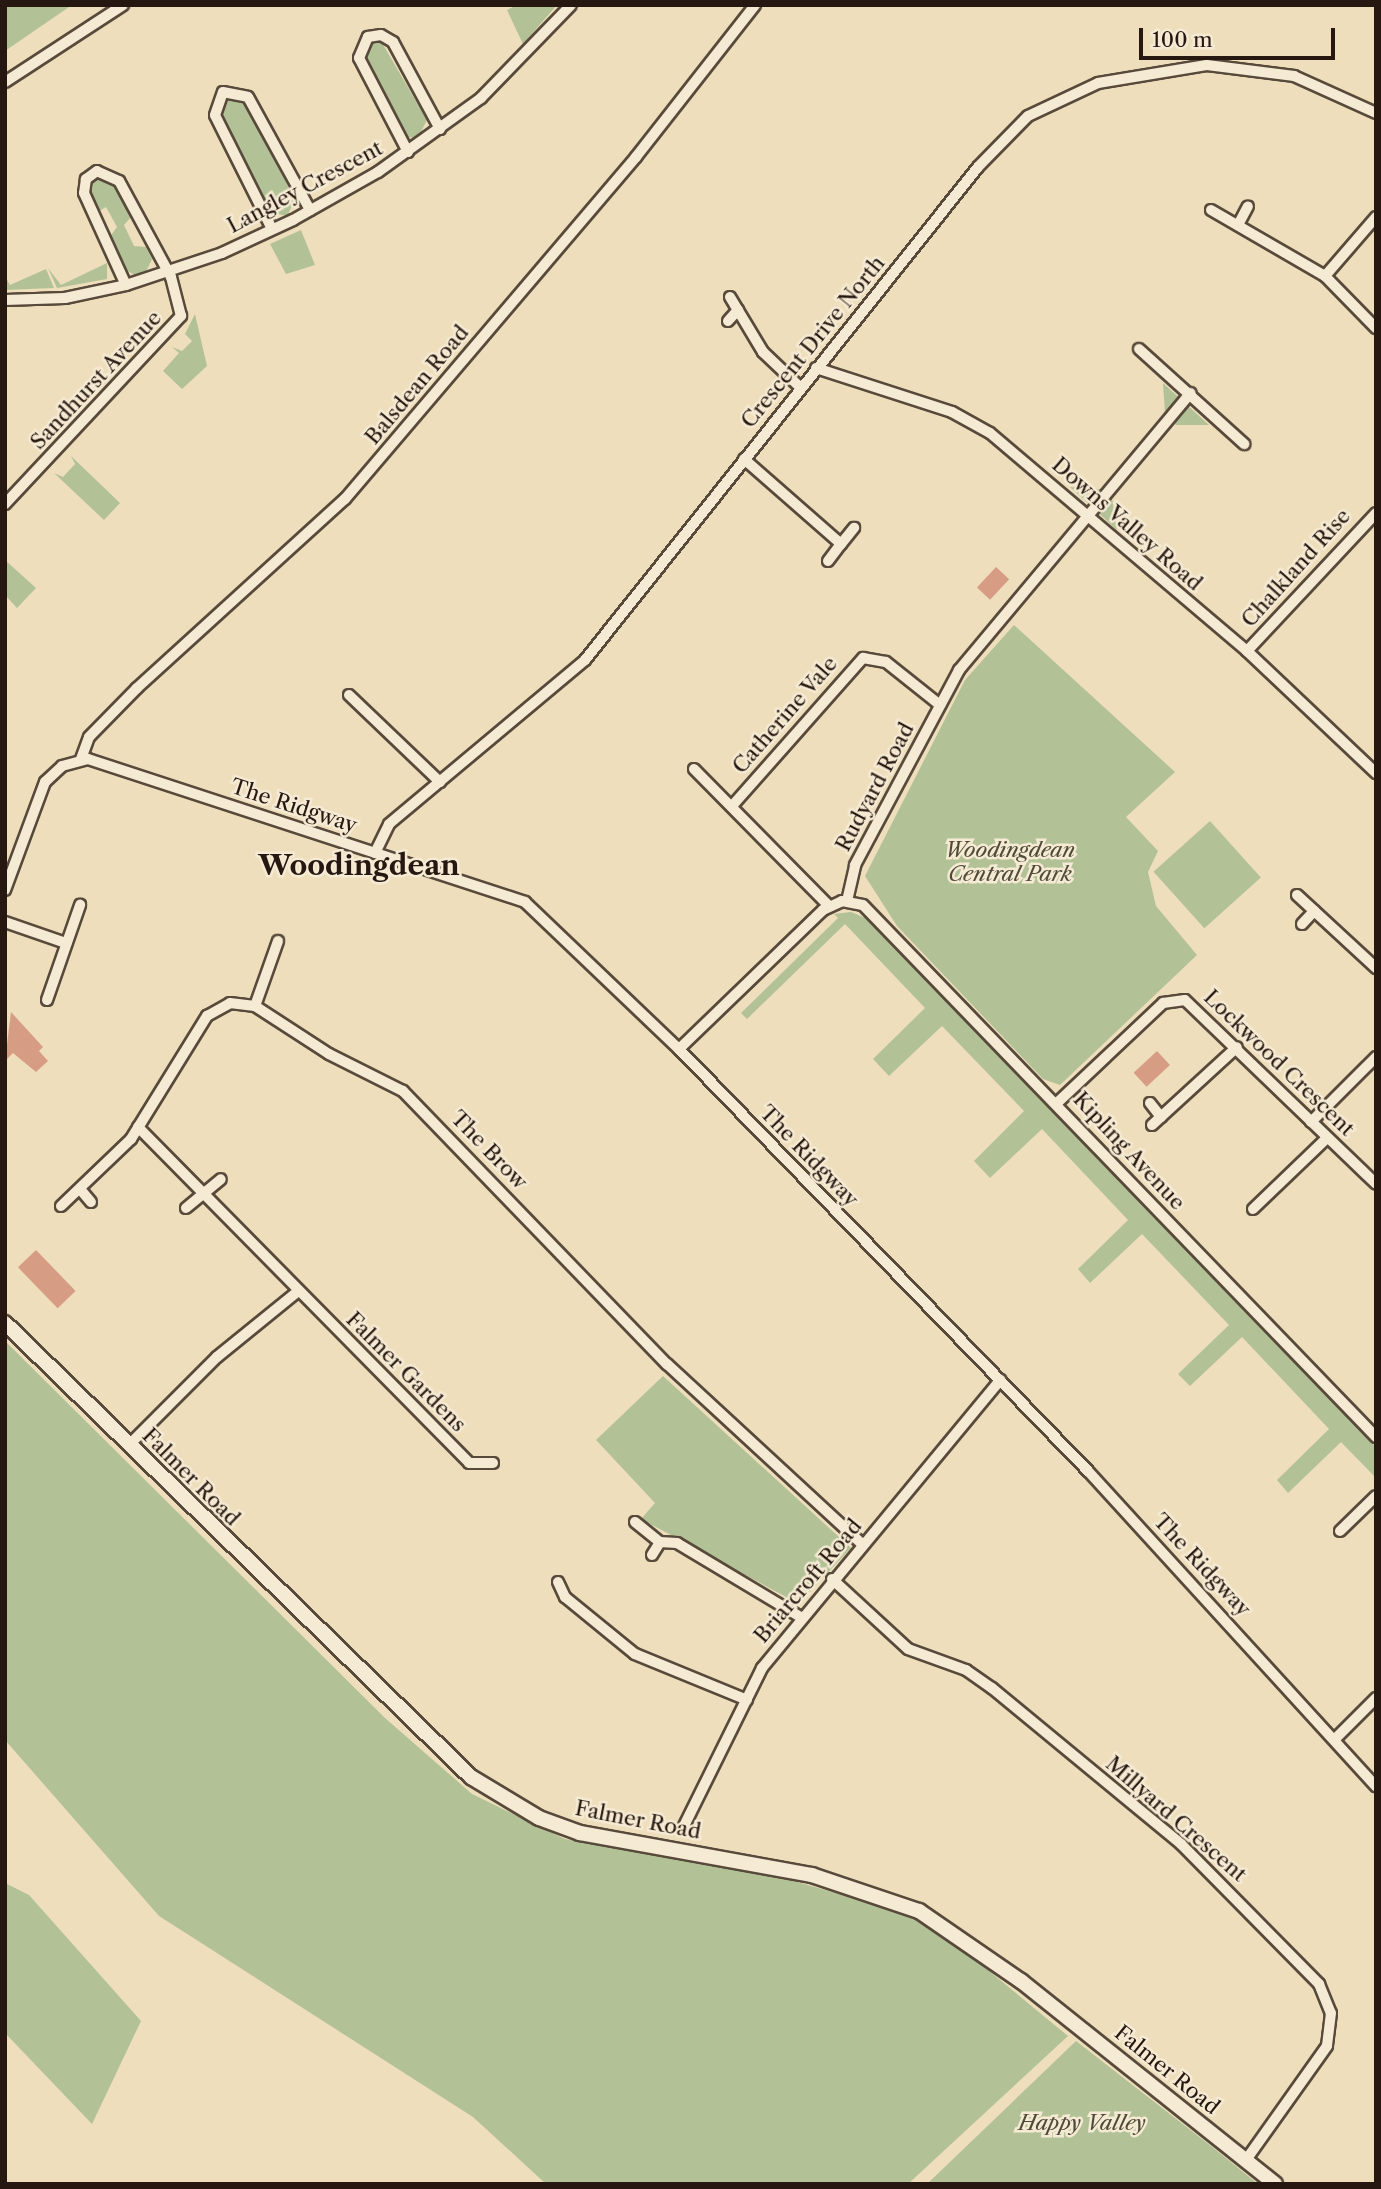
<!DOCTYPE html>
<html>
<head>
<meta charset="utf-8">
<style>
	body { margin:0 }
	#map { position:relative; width:1381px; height:2189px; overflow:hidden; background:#efdebc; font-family:"Libre Caslon Text",serif }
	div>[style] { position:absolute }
	.green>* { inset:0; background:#b2c296; transform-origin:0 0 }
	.building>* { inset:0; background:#d79c84; transform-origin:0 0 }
	.roads { filter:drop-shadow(2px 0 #584a3b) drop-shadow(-2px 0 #584a3b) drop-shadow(0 2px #584a3b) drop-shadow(0 -2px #584a3b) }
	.street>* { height:10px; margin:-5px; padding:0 5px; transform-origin:5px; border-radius:5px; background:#f5ead3 }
	.secondary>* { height:14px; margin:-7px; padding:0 7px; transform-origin:7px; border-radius:7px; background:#f5ead3 }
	span { translate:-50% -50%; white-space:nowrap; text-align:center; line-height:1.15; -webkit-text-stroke:5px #f5ead3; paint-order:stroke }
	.street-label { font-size:21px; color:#261810 }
	.park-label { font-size:21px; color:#504b38; font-style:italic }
	.district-label { font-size:28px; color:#261810; font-weight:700 }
	.frame { position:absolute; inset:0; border:7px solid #261810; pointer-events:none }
	.scale { position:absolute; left:1139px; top:28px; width:196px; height:32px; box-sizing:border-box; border:4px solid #261810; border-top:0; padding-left:9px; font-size:21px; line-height:24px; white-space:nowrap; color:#261810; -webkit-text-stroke:5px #f5ead3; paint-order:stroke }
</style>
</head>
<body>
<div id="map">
	<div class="green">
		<div style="clip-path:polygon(5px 5px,72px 5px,5px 51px)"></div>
		<div style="clip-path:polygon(517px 5px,557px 5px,523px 44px,507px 10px)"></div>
		<div style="clip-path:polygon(381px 41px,427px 120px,418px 138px,405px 137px,363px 60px,370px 43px)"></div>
		<div style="clip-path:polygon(232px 94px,246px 103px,295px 200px,287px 216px,269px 212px,220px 116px,221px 99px)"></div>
		<div style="clip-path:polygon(98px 177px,115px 185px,132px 216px,124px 225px,134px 246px,146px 247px,152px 259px,146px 272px,136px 276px,123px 268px,109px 238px,117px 227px,106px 207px,96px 213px,87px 187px)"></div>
		<div style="clip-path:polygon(301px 230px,315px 265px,286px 274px,270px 244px)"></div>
		<div style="clip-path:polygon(107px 263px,107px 279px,57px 288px,48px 268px,61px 285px)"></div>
		<div style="clip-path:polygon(46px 269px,54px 288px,5px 290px,5px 276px,10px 285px)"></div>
		<div style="clip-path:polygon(195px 314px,207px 366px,182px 389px,163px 371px,179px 353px,172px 347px,182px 351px,192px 341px,185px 334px)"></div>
		<div style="clip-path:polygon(1163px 383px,1209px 425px,1176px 425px,1165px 414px)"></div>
		<div style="clip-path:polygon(71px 456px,120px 503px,104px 520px,54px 473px,63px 477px,75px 464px)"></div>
		<div style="clip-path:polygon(1070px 487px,1100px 489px,1112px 498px,1117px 530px)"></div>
		<div style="clip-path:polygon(5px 560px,36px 588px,17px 608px,5px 595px)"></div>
		<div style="clip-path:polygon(1014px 625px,1175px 772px,1126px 817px,1158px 851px,1148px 872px,1156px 906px,1197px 955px,1060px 1085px,1043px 1079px,897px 926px,865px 876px,965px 680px)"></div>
		<div style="left:1210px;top:821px;width:76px;height:76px;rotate:48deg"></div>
		<div style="clip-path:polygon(851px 912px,868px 919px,1376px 1447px,1376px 1478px,1341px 1442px,1288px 1493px,1277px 1480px,1329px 1429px,1242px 1337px,1190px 1386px,1178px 1374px,1229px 1325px,1142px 1234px,1090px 1283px,1078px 1269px,1128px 1220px,1042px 1129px,990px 1178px,974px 1161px,1024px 1111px,942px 1026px,889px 1076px,873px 1059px,925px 1008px,845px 924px,747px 1019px,741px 1013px,838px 918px,834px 914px)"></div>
		<div style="clip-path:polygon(5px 1341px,385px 1718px,472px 1794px,565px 1839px,780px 1877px,892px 1909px,937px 1928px,1068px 2036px,908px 2184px,546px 2184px,473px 2117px,159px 1916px,5px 1740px)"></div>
		<div style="clip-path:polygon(663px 1376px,851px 1548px,805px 1597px,788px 1598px,641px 1519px,655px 1503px,596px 1440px)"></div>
		<div style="clip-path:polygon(5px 1883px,29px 1895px,141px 2021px,92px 2124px,5px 2033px)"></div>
		<div style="clip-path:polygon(1076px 2041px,1211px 2146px,1258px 2184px,927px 2184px)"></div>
	</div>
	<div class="building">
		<div style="left:996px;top:567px;width:18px;height:28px;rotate:43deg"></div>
		<div style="clip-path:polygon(11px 1012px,43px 1047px,39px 1051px,48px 1061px,36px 1072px,13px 1053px,5px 1061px)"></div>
		<div style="left:1157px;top:1051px;width:19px;height:32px;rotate:47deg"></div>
		<div style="left:36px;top:1250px;width:57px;height:25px;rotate:46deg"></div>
	</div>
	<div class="roads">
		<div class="street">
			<div style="left:5px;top:82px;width:141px;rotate:-33.1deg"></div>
			<div style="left:408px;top:152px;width:106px;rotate:-117.5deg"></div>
			<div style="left:359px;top:58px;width:23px;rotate:-67deg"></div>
			<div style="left:368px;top:37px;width:13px;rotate:-9deg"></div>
			<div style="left:381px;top:35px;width:14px;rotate:30deg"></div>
			<div style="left:393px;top:42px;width:99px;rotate:61.6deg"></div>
			<div style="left:1211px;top:210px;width:132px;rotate:30.1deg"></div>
			<div style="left:1376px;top:217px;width:78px;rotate:130.8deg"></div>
			<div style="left:1325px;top:276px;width:73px;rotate:45.6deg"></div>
			<div style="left:1238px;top:225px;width:21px;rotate:-62deg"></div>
			<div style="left:272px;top:229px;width:127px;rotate:-116.6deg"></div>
			<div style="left:215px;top:115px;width:24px;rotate:-71deg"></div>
			<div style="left:223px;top:92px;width:25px;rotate:11deg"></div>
			<div style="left:248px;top:97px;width:129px;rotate:61.2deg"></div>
			<div style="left:730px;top:297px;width:64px;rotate:59deg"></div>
			<div style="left:763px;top:352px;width:51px;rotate:43.4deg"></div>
			<div style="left:5px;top:300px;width:60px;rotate:-1.9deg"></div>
			<div style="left:65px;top:298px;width:62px;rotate:-12deg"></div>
			<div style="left:126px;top:285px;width:101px;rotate:-18.4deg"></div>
			<div style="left:222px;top:253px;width:78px;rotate:-24.9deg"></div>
			<div style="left:293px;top:220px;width:98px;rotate:-29.5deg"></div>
			<div style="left:378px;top:172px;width:127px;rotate:-35.7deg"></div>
			<div style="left:481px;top:98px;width:129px;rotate:-45.9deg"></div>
			<div style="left:728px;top:321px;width:15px;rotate:-48deg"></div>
			<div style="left:1139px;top:349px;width:142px;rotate:42.1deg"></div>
			<div style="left:816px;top:368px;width:143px;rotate:17.9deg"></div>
			<div style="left:952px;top:412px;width:43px;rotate:28.9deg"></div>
			<div style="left:990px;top:433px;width:337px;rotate:40.3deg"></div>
			<div style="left:1247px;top:651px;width:178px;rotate:43.4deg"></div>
			<div style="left:744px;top:459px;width:129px;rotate:41.2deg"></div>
			<div style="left:841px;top:544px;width:21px;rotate:-51deg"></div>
			<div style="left:5px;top:504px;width:258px;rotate:-46.9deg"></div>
			<div style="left:181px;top:316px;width:40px;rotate:-104.4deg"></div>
			<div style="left:171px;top:277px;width:109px;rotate:-118.4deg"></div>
			<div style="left:119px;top:181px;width:24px;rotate:-156deg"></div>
			<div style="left:97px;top:171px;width:14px;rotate:144deg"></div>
			<div style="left:86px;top:179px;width:14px;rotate:98deg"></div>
			<div style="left:84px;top:193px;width:101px;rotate:65.5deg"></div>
			<div style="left:828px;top:561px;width:21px;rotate:-53deg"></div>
			<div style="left:1247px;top:651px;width:189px;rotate:-46.9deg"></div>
			<div style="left:349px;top:695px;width:126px;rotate:43.7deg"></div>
			<div style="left:81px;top:759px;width:23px;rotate:-70deg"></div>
			<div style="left:89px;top:737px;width:69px;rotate:-45.6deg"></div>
			<div style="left:137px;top:688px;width:281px;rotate:-42.3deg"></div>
			<div style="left:345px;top:499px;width:449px;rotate:-49.6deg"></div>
			<div style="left:636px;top:157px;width:193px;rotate:-51.9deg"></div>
			<div style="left:694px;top:769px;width:192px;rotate:45.4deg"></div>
			<div style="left:732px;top:806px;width:198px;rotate:-48.5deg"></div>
			<div style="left:863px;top:658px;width:23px;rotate:10deg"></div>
			<div style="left:886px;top:662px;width:69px;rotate:38.5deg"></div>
			<div style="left:375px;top:853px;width:32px;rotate:-64deg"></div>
			<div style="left:389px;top:824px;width:256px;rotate:-39.9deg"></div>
			<div style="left:585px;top:660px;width:630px;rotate:-51.44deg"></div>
			<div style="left:978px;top:167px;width:71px;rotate:-45.6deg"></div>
			<div style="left:1028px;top:116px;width:77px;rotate:-25.2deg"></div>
			<div style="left:1098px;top:83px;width:110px;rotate:-9.4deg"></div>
			<div style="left:1207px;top:65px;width:88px;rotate:7.2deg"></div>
			<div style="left:1294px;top:76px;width:90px;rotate:24.3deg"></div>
			<div style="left:5px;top:890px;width:115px;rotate:-69.7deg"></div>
			<div style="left:45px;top:782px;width:23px;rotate:-43deg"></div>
			<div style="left:62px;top:766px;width:27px;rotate:-15deg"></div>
			<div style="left:88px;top:759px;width:460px;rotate:18.1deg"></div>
			<div style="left:525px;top:902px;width:213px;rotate:43.7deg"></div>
			<div style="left:679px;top:1049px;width:588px;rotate:45.9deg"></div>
			<div style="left:1088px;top:1471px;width:427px;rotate:47.6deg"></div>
			<div style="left:1297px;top:895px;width:108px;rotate:42.7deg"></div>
			<div style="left:847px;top:901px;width:37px;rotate:-77deg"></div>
			<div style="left:855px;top:865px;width:221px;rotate:-61.9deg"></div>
			<div style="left:959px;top:670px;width:361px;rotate:-50.1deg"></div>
			<div style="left:5px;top:922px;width:65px;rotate:19deg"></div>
			<div style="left:1302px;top:924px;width:18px;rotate:-47deg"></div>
			<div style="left:47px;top:1000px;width:101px;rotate:-70.8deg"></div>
			<div style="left:255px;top:1006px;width:69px;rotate:-70.5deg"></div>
			<div style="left:679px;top:1049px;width:200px;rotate:-44deg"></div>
			<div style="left:823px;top:910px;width:21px;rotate:-25deg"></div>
			<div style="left:842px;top:901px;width:21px;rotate:11deg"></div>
			<div style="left:863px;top:905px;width:739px;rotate:46.04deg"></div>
			<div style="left:1057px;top:1103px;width:146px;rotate:-43.3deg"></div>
			<div style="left:1163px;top:1003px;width:22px;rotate:-8deg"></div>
			<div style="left:1185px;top:1000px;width:265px;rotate:43.9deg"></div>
			<div style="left:1150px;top:1103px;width:18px;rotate:52deg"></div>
			<div style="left:1311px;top:1122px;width:92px;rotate:-45deg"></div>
			<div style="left:1152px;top:1125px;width:115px;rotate:-42.5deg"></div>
			<div style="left:138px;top:1127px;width:472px;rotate:45.4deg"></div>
			<div style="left:469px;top:1463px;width:24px"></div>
			<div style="left:80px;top:1189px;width:17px;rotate:50deg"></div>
			<div style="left:61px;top:1206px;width:97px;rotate:-43.7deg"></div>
			<div style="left:131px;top:1139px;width:145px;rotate:-58.3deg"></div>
			<div style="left:207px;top:1016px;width:26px;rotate:-29deg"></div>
			<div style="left:230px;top:1003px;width:25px;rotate:7deg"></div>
			<div style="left:255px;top:1006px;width:88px;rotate:33deg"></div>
			<div style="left:329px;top:1054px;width:83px;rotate:26.6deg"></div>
			<div style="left:403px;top:1091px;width:380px;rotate:46deg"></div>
			<div style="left:667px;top:1364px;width:265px;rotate:42.7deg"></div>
			<div style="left:186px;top:1208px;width:45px;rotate:-39.6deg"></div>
			<div style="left:1253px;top:1209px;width:103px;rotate:-43.8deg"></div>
			<div style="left:129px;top:1445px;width:124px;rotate:-45deg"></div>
			<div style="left:217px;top:1357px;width:103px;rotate:-39.1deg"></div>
			<div style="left:635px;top:1522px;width:32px;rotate:39deg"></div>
			<div style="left:660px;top:1542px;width:17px;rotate:3deg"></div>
			<div style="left:677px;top:1543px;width:142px;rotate:30.9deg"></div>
			<div style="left:1340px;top:1531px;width:50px;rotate:-44.2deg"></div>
			<div style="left:652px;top:1555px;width:15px;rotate:-58deg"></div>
			<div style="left:832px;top:1579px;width:103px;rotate:42.6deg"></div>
			<div style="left:908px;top:1649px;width:62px;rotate:19.9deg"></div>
			<div style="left:966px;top:1670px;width:32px;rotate:35deg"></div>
			<div style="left:992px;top:1688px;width:245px;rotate:39.5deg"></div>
			<div style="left:1181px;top:1844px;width:197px;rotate:45.4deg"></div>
			<div style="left:1319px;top:1984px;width:31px;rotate:68deg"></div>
			<div style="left:1331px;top:2013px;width:33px;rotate:97deg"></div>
			<div style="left:1327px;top:2046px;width:140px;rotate:125.4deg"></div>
			<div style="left:558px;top:1582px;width:17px;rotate:65deg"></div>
			<div style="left:565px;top:1597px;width:90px;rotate:39.2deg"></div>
			<div style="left:635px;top:1654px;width:121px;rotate:22.3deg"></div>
			<div style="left:1335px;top:1739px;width:58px;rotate:-45deg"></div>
			<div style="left:682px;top:1830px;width:181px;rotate:-63.7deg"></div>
			<div style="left:762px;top:1668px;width:374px;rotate:-50.4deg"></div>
		</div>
		<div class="secondary">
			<div style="left:5px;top:1323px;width:651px;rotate:44.25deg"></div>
			<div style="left:471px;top:1777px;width:79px;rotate:31.1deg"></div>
			<div style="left:539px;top:1818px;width:44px;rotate:20.1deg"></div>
			<div style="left:580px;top:1833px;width:236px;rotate:10.3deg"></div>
			<div style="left:812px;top:1875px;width:113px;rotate:18.6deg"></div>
			<div style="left:919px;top:1911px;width:124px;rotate:34.5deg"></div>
			<div style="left:1021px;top:1981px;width:325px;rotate:38.6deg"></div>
		</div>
	</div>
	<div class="street-label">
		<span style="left:305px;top:187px;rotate:-28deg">Langley Crescent</span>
		<span style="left:813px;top:342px;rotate:-51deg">Crescent Drive North</span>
		<span style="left:96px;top:380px;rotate:-47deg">Sandhurst Avenue</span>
		<span style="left:417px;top:385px;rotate:-50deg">Balsdean Road</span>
		<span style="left:1127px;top:524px;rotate:41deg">Downs Valley Road</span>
		<span style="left:1296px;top:568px;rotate:-48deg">Chalkland Rise</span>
		<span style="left:785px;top:715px;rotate:-49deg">Catherine Vale</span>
		<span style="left:875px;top:787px;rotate:-62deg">Rudyard Road</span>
		<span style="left:294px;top:806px;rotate:18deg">The Ridgway</span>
		<span style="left:1279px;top:1063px;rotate:44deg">Lockwood Crescent</span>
		<span style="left:489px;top:1150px;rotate:46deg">The Brow</span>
		<span style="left:1129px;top:1151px;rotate:47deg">Kipling Avenue</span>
		<span style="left:809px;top:1156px;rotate:46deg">The Ridgway</span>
		<span style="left:406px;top:1372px;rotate:45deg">Falmer Gardens</span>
		<span style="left:191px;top:1477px;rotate:45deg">Falmer Road</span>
		<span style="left:1202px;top:1565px;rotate:47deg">The Ridgway</span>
		<span style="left:808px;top:1581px;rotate:-50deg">Briarcroft Road</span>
		<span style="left:1176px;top:1819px;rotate:41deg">Millyard Crescent</span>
		<span style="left:638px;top:1820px;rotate:11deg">Falmer Road</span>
		<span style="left:1167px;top:2070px;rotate:39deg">Falmer Road</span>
	</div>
	<div class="park-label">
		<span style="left:1010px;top:862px">Woodingdean<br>Central Park</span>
		<span style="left:1082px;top:2123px">Happy Valley</span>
	</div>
	<div class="district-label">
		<span style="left:359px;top:865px">Woodingdean</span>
	</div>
	<div class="frame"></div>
	<div class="scale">100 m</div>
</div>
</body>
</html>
